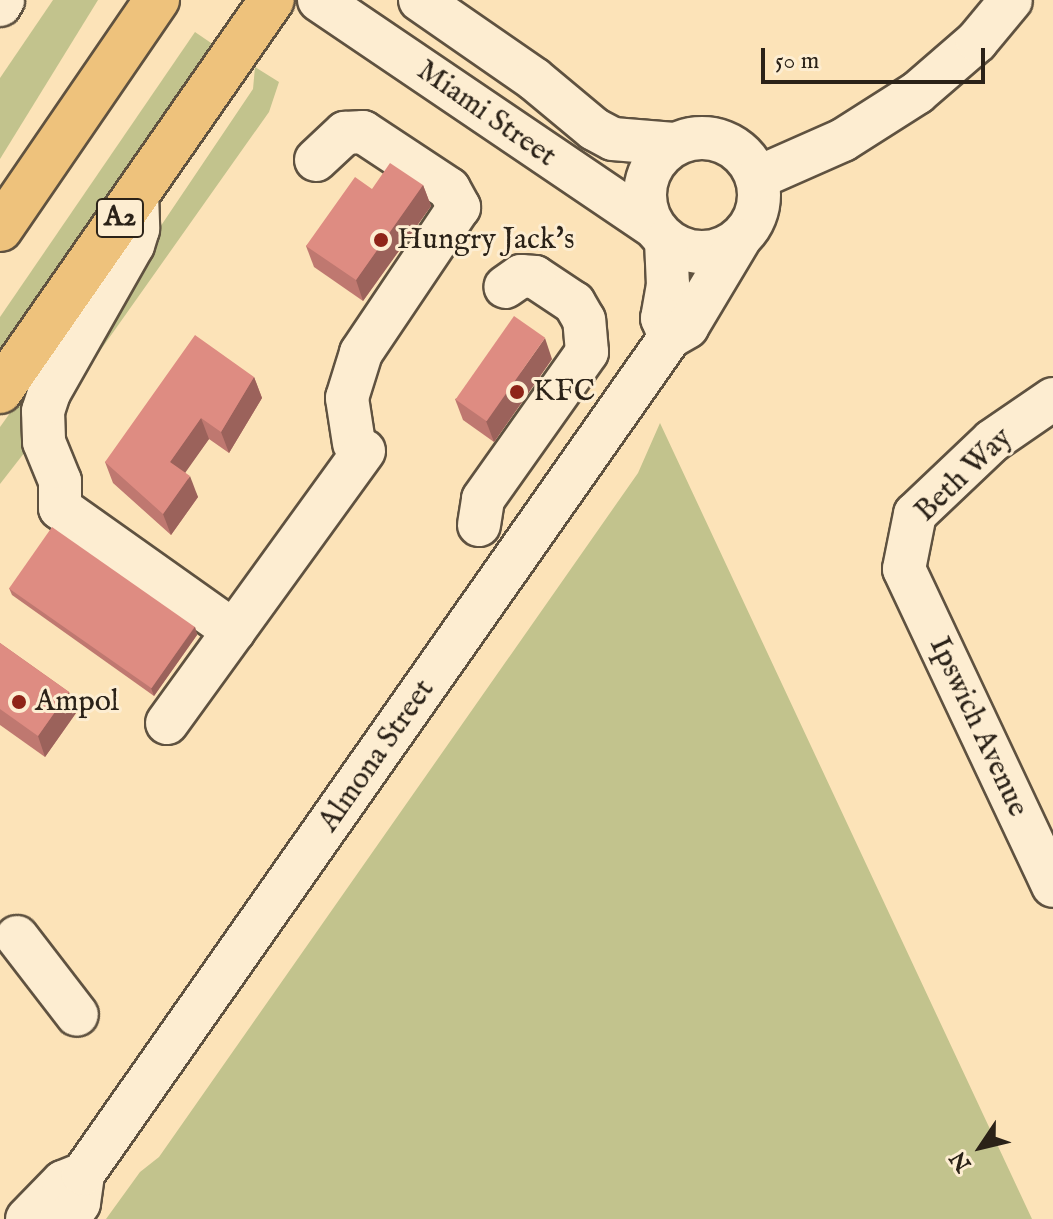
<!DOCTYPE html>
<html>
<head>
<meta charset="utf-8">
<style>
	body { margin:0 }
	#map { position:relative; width:1053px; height:1219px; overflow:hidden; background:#fce3b8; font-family:"IM FELL English",serif }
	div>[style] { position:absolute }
	.green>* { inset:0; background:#c2c38d }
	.roads { filter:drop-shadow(2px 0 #5f5240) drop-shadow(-2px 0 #5f5240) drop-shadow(0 2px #5f5240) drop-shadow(0 -2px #5f5240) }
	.minor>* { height:42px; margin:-21px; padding:0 21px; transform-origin:21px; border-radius:21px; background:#fdedd1 }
	.minor>.ring { margin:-21px; padding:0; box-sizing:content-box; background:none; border:42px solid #fdedd1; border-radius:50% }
	.highway>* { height:44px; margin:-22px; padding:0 22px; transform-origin:22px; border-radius:22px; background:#eec27c }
	.wall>* { inset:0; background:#bf7870 }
	.shaded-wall>* { inset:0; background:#9b625b }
	.building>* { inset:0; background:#de8c82; transform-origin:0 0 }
	.dots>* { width:22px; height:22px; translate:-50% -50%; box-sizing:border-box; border:4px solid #fdedd1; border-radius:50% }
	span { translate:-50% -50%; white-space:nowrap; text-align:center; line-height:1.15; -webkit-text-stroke:6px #fdedd1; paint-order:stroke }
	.shield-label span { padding:2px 6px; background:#fdedd1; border:2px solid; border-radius:6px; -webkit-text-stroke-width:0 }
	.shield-label { font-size:28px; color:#2b2218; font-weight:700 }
	.street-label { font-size:30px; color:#2b2218 }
	.poi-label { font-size:30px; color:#2b2218 }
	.left { translate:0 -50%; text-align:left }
	.north { position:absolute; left:941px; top:1107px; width:80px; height:80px; -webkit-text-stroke:6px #fdedd1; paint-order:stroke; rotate:235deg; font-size:22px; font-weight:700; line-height:32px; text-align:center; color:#2b2218 }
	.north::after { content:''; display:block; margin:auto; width:28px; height:36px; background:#2b2218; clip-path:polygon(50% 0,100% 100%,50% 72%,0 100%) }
	.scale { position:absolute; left:761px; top:48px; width:224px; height:36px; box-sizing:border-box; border:4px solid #2b2218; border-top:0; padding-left:10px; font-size:24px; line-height:28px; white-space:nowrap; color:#2b2218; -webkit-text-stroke:6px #fdedd1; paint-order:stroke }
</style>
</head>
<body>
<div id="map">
	<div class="green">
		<div style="clip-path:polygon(53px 0,98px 0,0 159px,0 78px)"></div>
		<div style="clip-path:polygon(195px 32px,214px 45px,0 351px,0 317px)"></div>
		<div style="clip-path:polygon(255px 67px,279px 82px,269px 112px,56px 413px,117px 291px,253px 89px)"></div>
		<div style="clip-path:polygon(85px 308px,28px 448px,0 484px,0 427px)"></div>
		<div style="clip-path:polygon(660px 423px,1032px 1219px,106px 1219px,140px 1172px,159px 1157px,638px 473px)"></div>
	</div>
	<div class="roads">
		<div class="minor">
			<div style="left:319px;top:0;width:405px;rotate:34.1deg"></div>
			<div style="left:420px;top:0;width:139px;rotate:34.7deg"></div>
			<div style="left:534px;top:79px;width:78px;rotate:39.8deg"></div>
			<div style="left:594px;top:129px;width:21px;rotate:28deg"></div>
			<div style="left:613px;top:139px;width:61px;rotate:4.7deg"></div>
			<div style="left:0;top:5px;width:6px;rotate:-59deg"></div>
			<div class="ring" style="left:645px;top:138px;width:72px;height:72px"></div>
			<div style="left:316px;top:160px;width:40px;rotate:-43deg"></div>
			<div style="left:345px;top:133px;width:18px;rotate:-3deg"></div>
			<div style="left:363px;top:132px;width:103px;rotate:33.5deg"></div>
			<div style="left:449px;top:189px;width:21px;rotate:61deg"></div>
			<div style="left:459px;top:207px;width:176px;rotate:123.9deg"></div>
			<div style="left:361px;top:353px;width:47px;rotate:107.3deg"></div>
			<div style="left:347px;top:398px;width:46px;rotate:81.2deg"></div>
			<div style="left:757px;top:178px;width:94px;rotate:-23.8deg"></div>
			<div style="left:843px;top:140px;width:88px;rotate:-32.4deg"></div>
			<div style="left:917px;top:93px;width:79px;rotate:-40.9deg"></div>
			<div style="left:977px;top:41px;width:53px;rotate:-50.3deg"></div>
			<div style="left:137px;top:193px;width:36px;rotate:88deg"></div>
			<div style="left:138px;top:229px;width:17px;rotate:107deg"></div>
			<div style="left:133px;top:245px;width:170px;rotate:119.6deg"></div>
			<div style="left:49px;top:393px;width:19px;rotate:108deg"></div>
			<div style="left:43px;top:411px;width:31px;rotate:88deg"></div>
			<div style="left:44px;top:442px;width:42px;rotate:67.7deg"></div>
			<div style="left:60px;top:481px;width:27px;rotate:90deg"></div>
			<div style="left:60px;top:508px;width:213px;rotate:35.3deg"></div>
			<div style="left:666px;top:241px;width:44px;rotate:87.4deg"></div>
			<div style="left:668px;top:285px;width:34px;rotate:100deg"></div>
			<div style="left:662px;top:318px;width:21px;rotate:67deg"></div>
			<div style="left:1053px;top:399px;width:74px;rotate:145.5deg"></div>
			<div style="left:992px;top:441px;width:106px;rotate:136.5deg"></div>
			<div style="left:915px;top:514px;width:56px;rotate:101.3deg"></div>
			<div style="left:904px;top:569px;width:350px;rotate:64.8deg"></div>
			<div style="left:479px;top:525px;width:26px;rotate:-81deg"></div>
			<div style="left:483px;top:499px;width:180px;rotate:-54.7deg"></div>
			<div style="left:587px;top:352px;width:32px;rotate:-95deg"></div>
			<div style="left:584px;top:320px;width:20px;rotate:-120deg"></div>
			<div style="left:574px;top:303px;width:47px;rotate:-146.3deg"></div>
			<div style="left:535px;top:277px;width:14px;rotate:-176deg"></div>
			<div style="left:521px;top:276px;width:19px;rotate:145deg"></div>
			<div style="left:167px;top:723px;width:336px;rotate:-54.1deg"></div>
			<div style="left:17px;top:937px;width:98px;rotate:52.4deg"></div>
			<div style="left:27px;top:1219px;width:52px;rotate:-45.8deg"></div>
			<div style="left:63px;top:1182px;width:22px;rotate:-22deg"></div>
			<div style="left:68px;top:1219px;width:19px;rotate:-55deg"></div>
			<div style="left:79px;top:1203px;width:29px;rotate:-82deg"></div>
			<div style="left:83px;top:1174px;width:1022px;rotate:-54.96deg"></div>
			<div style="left:670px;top:337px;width:20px;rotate:-30deg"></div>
			<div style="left:687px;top:327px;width:101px;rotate:-59.1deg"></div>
		</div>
		<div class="highway">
			<div style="left:0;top:229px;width:278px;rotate:-55.6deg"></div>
			<div style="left:0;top:391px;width:476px;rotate:-55.2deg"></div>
		</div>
	</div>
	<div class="wall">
		<div style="clip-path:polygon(423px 185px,431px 206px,363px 301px,314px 267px,306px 246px,372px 189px)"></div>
		<div style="clip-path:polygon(552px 359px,494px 442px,463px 420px,455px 399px)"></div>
		<div style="clip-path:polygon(254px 377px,262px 398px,229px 453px,209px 439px,185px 472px,198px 497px,171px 535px,113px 483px,105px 462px)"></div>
		<div style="clip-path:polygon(9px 588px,195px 627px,197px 635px,154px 696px,12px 595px)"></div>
		<div style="clip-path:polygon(0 643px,69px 692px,76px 713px,45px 757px,0 725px)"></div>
	</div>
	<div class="shaded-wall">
		<div style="clip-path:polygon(423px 185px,431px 206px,363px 301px,356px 280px)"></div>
		<div style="clip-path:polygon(545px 338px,552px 359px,494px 442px,486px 421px)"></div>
		<div style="clip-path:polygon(254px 377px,262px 398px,229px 453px,221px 432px)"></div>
		<div style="clip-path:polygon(201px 418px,209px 439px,178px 483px,170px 462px)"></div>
		<div style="clip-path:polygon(190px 476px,198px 497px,171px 535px,163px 514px)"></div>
		<div style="clip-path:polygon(195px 627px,197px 635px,154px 696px,151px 688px)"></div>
		<div style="clip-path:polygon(69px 692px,76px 713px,45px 757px,38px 736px)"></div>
	</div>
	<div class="building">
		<div style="clip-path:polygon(390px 163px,423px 185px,356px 280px,306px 246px,355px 177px,372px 189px)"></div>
		<div style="left:514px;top:316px;width:38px;height:102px;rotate:35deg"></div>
		<div style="clip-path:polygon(195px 335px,254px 377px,221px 432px,201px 418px,170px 462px,190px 476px,163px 514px,105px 462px)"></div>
		<div style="left:52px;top:527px;width:174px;height:75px;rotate:35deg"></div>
		<div style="clip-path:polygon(0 643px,69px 692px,38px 736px,0 709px)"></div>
	</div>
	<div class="dots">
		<div style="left:381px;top:240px;background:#8f2418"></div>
		<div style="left:517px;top:392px;background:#8f2418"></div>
		<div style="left:19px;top:702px;background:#8f2418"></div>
	</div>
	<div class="shield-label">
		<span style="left:120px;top:218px">A2</span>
	</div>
	<div class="street-label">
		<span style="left:486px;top:114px;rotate:35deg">Miami Street</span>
		<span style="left:964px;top:475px;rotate:-44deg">Beth Way</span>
		<span style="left:978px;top:727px;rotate:65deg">Ipswich Avenue</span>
		<span style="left:377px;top:756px;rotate:-55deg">Almona Street</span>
	</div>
	<div class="poi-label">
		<span class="left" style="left:397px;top:240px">Hungry Jack's</span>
		<span class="left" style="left:533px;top:392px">KFC</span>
		<span class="left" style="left:35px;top:702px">Ampol</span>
	</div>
	<div class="north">N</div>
	<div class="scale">50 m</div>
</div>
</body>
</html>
